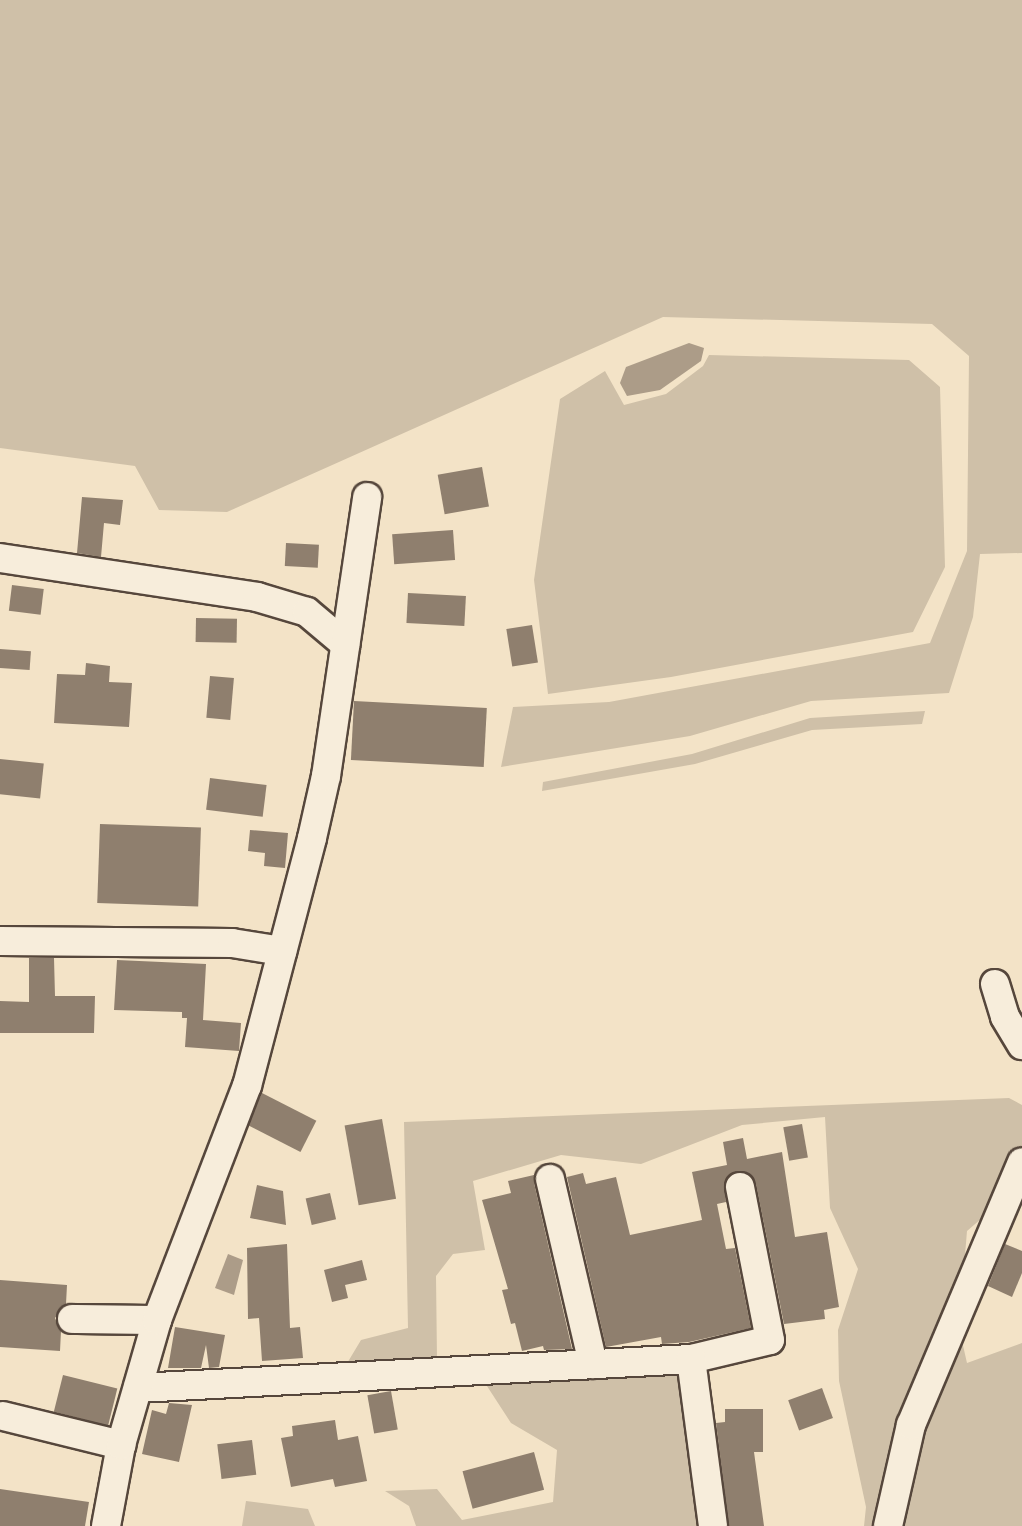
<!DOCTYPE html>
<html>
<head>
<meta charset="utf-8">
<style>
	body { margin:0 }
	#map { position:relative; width:1022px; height:1526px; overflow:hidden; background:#f3e3c7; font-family:Vollkorn,serif }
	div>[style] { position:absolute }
	.green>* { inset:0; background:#cfc0a8 }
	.water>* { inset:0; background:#ac9c88 }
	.building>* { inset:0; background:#8f7f6e; transform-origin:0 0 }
	.roads { filter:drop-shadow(2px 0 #56473c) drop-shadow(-2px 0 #56473c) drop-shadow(0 2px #56473c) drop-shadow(0 -2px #56473c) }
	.minor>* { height:28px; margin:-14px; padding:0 14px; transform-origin:14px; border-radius:14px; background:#f7eddb }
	span { translate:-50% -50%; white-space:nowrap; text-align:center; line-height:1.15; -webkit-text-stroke:5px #f7eddb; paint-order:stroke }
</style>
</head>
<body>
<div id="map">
	<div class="green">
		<div style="clip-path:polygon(0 0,1022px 0,1022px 553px,980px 554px,973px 617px,949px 693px,811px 701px,690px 736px,501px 767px,513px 707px,609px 702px,930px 643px,967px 551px,969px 356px,932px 324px,663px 317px,227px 512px,159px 510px,135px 466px,0 448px)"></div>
		<div style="clip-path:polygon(709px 355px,909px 360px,940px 387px,945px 567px,913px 632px,671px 677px,548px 694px,534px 580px,560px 399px,605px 371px,624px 405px,666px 394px,703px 366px)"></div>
		<div style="clip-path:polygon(925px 711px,922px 724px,812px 730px,695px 764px,542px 791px,543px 782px,692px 754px,810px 718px)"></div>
		<div style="clip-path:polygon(1009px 1098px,1022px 1105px,1022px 1172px,1011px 1193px,967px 1231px,959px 1328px,967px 1363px,1022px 1343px,1022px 1526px,864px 1526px,866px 1507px,839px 1381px,838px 1330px,858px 1269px,830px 1208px,825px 1117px,742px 1125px,641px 1164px,561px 1155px,473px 1181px,485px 1250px,453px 1254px,436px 1276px,437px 1359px,346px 1365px,361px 1340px,408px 1328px,404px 1122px)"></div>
		<div style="clip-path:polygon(680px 1375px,698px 1526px,416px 1526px,409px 1506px,385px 1491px,437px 1489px,462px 1520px,553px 1502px,557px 1450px,511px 1423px,485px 1383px)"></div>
		<div style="clip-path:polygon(246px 1501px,308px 1509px,315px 1526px,242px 1526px)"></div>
	</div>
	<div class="water">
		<div style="clip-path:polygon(689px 343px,704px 348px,701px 361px,660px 390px,627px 396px,620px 383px,626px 367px)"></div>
		<div style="clip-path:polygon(228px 1254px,243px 1260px,234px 1295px,215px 1288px)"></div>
	</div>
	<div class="building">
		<div style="left:482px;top:467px;width:40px;height:45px;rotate:80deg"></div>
		<div style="clip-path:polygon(82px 497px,123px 500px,120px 525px,104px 523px,101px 557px,77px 553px)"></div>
		<div style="left:453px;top:530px;width:30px;height:61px;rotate:86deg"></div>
		<div style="left:286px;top:543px;width:33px;height:23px;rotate:3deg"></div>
		<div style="left:12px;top:585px;width:32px;height:26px;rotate:7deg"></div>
		<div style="left:408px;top:593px;width:58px;height:30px;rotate:3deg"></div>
		<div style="left:196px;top:618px;width:41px;height:24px;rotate:1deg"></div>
		<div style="left:532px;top:625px;width:38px;height:26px;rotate:81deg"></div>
		<div style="left:0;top:649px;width:31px;height:19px;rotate:4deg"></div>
		<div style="clip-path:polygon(86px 663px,110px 666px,109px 682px,132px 683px,129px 727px,54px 723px,57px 674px,85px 675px)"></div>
		<div style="left:210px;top:676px;width:24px;height:42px;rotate:5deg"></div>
		<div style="left:354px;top:701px;width:133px;height:59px;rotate:3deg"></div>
		<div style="left:0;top:759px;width:44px;height:35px;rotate:6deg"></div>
		<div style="left:210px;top:778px;width:57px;height:32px;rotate:7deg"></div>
		<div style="left:100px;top:824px;width:101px;height:79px;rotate:2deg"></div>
		<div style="clip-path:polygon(250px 830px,288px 833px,285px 868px,264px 866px,265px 853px,248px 851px)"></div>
		<div style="clip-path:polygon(29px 958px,54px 958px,55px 996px,95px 996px,94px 1033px,0 1033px,0 1001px,29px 1002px)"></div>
		<div style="clip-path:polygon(117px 960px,206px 964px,203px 1020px,241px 1023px,239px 1051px,185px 1047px,187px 1018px,182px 1018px,182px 1012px,114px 1010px)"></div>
		<div style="left:262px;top:1093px;width:61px;height:35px;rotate:27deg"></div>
		<div style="left:382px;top:1119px;width:81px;height:38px;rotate:80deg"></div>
		<div style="left:802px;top:1124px;width:34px;height:19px;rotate:80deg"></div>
		<div style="clip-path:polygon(743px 1138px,747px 1159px,782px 1152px,795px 1237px,827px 1232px,839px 1307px,824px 1310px,825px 1319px,784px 1324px,756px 1184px,752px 1176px,737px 1171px,725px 1181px,726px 1202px,717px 1204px,726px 1249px,735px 1248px,751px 1328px,689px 1342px,662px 1344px,661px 1337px,606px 1347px,567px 1177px,583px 1173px,586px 1184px,616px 1177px,630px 1235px,702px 1220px,692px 1172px,727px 1165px,723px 1142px)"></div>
		<div style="clip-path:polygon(534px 1175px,534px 1183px,572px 1349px,544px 1350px,543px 1346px,522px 1351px,515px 1323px,511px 1324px,502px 1290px,508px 1289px,482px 1200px,511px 1193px,508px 1181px)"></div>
		<div style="clip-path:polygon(257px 1185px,283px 1191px,286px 1225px,250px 1218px)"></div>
		<div style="left:330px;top:1193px;width:27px;height:25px;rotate:77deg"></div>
		<div style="clip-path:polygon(287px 1244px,290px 1328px,300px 1327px,303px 1358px,262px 1361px,259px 1318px,248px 1319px,247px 1248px)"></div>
		<div style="clip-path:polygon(1005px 1244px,1022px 1251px,1022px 1273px,1012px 1297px,988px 1286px)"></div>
		<div style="clip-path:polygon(362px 1260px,367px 1280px,345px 1285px,348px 1298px,332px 1302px,324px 1270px)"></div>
		<div style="clip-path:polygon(0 1280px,67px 1285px,66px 1304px,55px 1318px,61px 1331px,60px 1351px,0 1347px)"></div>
		<div style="clip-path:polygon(175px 1327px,225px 1335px,219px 1367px,209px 1368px,206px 1345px,201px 1368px,168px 1368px)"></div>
		<div style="left:63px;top:1375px;width:56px;height:38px;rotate:14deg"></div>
		<div style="left:822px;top:1388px;width:32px;height:36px;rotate:70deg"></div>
		<div style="left:391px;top:1391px;width:39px;height:24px;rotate:80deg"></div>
		<div style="clip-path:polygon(169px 1403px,192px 1405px,179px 1462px,142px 1454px,152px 1410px,166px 1414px)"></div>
		<div style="clip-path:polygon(725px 1409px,763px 1409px,763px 1452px,754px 1452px,764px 1526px,729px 1526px,716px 1423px,725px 1422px)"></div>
		<div style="clip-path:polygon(335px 1420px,338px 1440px,358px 1436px,367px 1481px,335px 1487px,333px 1479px,291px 1487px,281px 1438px,293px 1436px,292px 1426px)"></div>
		<div style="left:252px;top:1440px;width:35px;height:35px;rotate:83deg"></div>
		<div style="left:534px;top:1452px;width:39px;height:74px;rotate:75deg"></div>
		<div style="clip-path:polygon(0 1489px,89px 1502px,85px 1526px,0 1526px)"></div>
	</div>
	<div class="roads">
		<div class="minor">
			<div style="left:0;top:558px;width:260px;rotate:8.6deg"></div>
			<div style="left:257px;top:597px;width:52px;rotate:16.7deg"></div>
			<div style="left:307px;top:612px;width:50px;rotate:40.1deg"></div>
			<div style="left:0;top:941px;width:232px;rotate:0.5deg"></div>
			<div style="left:232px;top:943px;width:51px;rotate:9.1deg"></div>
			<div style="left:995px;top:984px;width:34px;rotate:73deg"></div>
			<div style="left:1005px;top:1017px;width:33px;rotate:59deg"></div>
			<div style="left:550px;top:1179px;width:190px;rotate:76.9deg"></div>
			<div style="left:72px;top:1319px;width:85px;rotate:0.7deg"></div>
			<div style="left:691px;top:1359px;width:81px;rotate:-13.5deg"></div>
			<div style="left:770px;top:1340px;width:156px;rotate:-101.1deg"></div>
			<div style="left:138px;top:1388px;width:554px;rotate:-3deg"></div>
			<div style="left:691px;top:1359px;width:168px;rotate:82.5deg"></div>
			<div style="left:3px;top:1416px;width:122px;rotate:13.8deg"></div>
			<div style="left:106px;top:1526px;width:82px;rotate:-79.5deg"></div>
			<div style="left:121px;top:1445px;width:130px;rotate:-73.9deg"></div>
			<div style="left:157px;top:1320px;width:251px;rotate:-69deg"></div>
			<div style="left:247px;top:1086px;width:256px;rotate:-75.3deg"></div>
			<div style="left:312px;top:838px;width:64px;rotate:-77.3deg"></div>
			<div style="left:326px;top:776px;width:282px;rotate:-81.6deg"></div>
			<div style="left:888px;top:1526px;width:104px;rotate:-77.2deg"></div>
			<div style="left:911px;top:1425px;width:285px;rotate:-67.1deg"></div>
		</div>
	</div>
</div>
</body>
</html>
